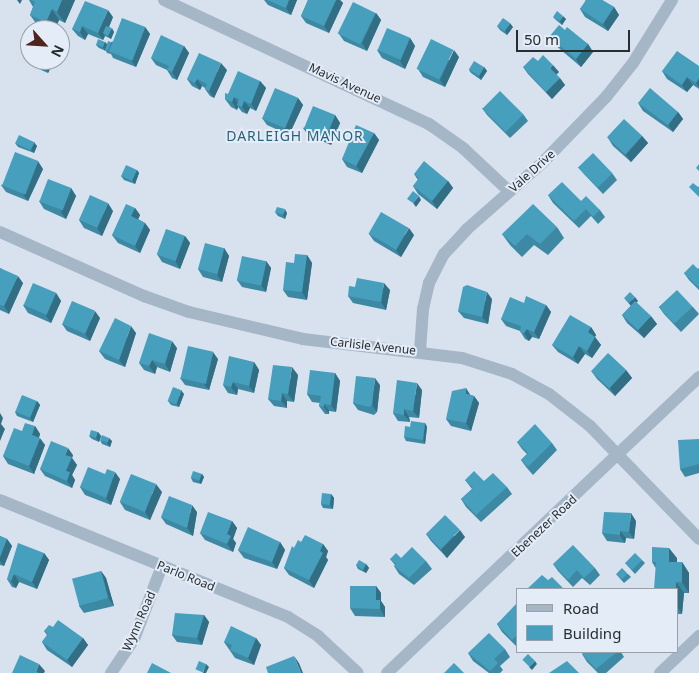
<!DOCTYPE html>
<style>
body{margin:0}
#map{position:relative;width:699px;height:673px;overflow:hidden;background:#d8e2ef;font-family:"Noto Sans",sans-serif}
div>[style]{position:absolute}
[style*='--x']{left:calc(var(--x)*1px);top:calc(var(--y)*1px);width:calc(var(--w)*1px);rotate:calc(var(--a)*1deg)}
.minor>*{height:12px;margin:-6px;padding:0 6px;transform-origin:6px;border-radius:6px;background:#a5b6c6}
.wall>*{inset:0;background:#3d89a3}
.shaded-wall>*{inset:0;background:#326f85}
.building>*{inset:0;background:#479fbe;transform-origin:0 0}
span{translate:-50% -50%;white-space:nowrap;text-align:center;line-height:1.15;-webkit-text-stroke:4px #e4ecf7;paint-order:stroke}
.street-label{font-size:12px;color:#262e32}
.neighbourhood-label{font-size:14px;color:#24657b;letter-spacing:1px}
.legend{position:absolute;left:516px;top:588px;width:162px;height:65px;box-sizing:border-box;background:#e4ecf7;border:1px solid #98a0a8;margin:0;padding:6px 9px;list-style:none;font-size:15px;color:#262e32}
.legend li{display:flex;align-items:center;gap:10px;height:25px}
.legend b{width:25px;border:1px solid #98a0a8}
.north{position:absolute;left:20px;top:20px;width:50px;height:50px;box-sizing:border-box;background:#e4ecf7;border:1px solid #98a0a8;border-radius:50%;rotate:116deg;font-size:14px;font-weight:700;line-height:20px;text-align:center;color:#262e32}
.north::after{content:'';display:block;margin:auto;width:18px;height:22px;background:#50231e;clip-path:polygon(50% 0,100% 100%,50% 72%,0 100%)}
.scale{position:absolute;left:516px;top:30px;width:114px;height:22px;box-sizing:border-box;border:2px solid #262e32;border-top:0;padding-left:6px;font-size:15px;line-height:18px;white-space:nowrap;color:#262e32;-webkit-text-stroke:4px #e4ecf7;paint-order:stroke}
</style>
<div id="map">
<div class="minor">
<div style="--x:164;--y:0;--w:293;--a:25.1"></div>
<div style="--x:429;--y:124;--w:42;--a:35.2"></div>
<div style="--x:463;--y:148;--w:63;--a:43.1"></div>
<div style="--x:0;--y:232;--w:158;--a:24"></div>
<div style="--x:144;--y:296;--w:48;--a:19.6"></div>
<div style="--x:189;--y:312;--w:117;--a:13.3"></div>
<div style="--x:303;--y:339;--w:160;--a:6.8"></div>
<div style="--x:462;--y:358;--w:52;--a:17.7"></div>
<div style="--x:512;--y:374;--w:42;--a:28.4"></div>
<div style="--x:549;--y:394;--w:52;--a:38"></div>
<div style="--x:590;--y:426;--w:157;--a:46"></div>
<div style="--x:420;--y:351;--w:42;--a:-85.9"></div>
<div style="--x:423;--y:309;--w:27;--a:-77"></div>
<div style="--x:429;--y:283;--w:33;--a:-63"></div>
<div style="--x:444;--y:254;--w:33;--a:-47"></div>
<div style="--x:466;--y:230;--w:103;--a:-41.4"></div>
<div style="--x:543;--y:162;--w:91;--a:-45.9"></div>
<div style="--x:606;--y:97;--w:43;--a:-51.5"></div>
<div style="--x:633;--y:63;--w:74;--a:-58.2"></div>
<div style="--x:0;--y:500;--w:311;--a:22.1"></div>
<div style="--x:288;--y:617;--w:36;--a:32"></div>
<div style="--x:318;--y:636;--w:54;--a:42.8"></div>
<div style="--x:111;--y:673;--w:41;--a:-55.9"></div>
<div style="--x:134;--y:639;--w:78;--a:-69"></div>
<div style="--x:387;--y:673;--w:430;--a:-43.5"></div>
<div style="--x:660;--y:673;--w:54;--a:-43.5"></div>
</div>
<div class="wall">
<div style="clip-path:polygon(29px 0,75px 0,65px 23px,59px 20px,55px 30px,48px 30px,38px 26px,30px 15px,33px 7px)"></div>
<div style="clip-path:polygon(264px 0,297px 0,291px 15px,268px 5px)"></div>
<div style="clip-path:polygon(308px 0,340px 0,343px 3px,329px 33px,306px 23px,301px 16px)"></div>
<div style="clip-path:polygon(585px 0,602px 0,614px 7px,619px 15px,608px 31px,585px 17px,580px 9px,586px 1px)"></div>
<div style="clip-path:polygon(376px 13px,381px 20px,367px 51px,344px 41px,339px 34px)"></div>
<div style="clip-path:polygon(113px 17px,109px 27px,114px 32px,111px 39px,105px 36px,103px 40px,88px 34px,85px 40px,78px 36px,72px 29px)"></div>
<div style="clip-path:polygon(553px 17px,566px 19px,562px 25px,556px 20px)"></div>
<div style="clip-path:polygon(497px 26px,513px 27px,507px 35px,500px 30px)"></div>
<div style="clip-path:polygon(145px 27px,150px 34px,136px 67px,113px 58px,111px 54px,107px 53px,106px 51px,99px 48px,96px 45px,105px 42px,107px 44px)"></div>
<div style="clip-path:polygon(565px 30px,588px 44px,593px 52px,581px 67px,554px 44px,549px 37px)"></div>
<div style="clip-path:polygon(410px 38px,415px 46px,405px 69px,382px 58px,377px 50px)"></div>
<div style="clip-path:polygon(184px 46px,189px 53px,177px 80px,172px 78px,167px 70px,156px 65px,151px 58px)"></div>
<div style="clip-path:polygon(459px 57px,445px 87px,423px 77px,418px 69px)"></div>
<div style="clip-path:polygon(52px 65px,48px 73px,41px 70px,38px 66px)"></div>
<div style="clip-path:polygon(699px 66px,699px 89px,693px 85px,687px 92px,667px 79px,662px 71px)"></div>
<div style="clip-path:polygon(484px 67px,487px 71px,481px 80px,471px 73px,469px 70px)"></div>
<div style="clip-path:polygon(523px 67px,559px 72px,556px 74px,565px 85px,552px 99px,528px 74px)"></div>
<div style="clip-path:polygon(227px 70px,214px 98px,210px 96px,205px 89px,205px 88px,202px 86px,200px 90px,192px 86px,187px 79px)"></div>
<div style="clip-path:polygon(260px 81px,266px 88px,256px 111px,250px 108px,247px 114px,242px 112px,238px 107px,237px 110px,231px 107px,225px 99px,228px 94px)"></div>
<div style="clip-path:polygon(298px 98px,303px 105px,289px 135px,267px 125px,262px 118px)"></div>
<div style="clip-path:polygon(638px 103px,678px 112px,683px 119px,673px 132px,643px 111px)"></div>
<div style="clip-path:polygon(482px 108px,523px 114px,528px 121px,510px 138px,487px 115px)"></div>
<div style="clip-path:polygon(335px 115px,340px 123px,331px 145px,308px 135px,303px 128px)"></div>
<div style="clip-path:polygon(374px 133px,379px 140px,362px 173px,347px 167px,342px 159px)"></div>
<div style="clip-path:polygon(642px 136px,648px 143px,631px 162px,613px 146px,608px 138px)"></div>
<div style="clip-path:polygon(15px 143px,37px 146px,34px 153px,18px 147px)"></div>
<div style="clip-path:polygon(578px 167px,612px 173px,617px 180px,603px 194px,584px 174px)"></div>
<div style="clip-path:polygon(43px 169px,28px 201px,6px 192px,1px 185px)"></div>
<div style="clip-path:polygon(137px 170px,139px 173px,135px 184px,124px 180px,121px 176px)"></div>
<div style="clip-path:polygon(414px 174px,448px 181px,453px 188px,437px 209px,418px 194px,413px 186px,418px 180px)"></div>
<div style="clip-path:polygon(71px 188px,76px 196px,66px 219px,44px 209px,39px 201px)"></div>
<div style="clip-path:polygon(548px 195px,581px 201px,600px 210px,605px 217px,598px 224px,591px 216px,579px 228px,553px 203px)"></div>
<div style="clip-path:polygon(135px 208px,140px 215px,138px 219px,145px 223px,150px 230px,140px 253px,118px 243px,112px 235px)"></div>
<div style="clip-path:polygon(113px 211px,102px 236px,84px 228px,79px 220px)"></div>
<div style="clip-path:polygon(275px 212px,287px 213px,285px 219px,278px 216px)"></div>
<div style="clip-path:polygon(557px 227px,564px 238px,548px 255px,534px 245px,522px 257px,510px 245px,502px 234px)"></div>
<div style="clip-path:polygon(369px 234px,414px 235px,401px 257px,374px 241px)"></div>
<div style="clip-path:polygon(185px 236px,190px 243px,180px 269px,162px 262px,157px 254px)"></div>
<div style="clip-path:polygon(224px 248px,229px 256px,222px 282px,203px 277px,198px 269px)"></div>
<div style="clip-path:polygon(307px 255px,312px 263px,307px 300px,288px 297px,283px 290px,294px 263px)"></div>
<div style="clip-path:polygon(266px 261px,271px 268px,266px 292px,242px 287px,237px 280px)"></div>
<div style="clip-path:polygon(0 268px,23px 283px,9px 314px,0 310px)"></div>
<div style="clip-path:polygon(699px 268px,699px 290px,689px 280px,684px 273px,698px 269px)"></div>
<div style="clip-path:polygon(355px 287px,390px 290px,386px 310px,353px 303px,348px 296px)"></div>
<div style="clip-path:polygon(56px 293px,61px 301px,51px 323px,28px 313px,23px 305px)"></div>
<div style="clip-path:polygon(624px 298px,638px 301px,636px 302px,657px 324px,644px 338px,627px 323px,622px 315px,631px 306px)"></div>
<div style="clip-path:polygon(492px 299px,488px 324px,464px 318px,458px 311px)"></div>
<div style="clip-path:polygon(524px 303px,546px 305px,551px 312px,539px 339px,532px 337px,529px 341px,525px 339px,520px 331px,506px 326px,501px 319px)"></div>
<div style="clip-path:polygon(659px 307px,693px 307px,699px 314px,681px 332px,664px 314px)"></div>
<div style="clip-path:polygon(100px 318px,90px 341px,67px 331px,62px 324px)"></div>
<div style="clip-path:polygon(591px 327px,596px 335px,595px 337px,601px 345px,592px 358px,585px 354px,578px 364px,558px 352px,552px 345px)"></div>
<div style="clip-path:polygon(136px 333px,125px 367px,105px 359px,99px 351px)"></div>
<div style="clip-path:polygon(177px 348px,170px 372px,157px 367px,155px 374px,144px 370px,139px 363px)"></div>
<div style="clip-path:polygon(218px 359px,209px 390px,185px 385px,180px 378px)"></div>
<div style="clip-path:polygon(254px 362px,259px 370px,254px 393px,238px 389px,237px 395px,228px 393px,223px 385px)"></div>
<div style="clip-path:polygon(626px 370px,632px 378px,615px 396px,597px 379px,592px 372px)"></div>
<div style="clip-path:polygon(335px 373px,340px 381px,336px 412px,329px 411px,329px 414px,325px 414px,319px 406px,320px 403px,312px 402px,307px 394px)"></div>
<div style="clip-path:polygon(298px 375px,294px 402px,287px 401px,287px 408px,274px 406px,268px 399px)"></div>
<div style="clip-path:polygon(380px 385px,377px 412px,374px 415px,358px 410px,353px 403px)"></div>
<div style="clip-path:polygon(422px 390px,419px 418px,409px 417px,410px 422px,398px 421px,393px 413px)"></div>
<div style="clip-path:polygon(184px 394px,179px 407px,171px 405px,168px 401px)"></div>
<div style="clip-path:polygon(471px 395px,474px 396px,479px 403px,471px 431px,451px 426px,446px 419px)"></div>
<div style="clip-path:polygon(37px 401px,40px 405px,33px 422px,17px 416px,15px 412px)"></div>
<div style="clip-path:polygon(425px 423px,427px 427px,425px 444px,406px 441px,404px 437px,410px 427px)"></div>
<div style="clip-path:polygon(35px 426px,40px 434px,39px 438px,45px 445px,34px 474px,8px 464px,3px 456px,22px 431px)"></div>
<div style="clip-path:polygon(98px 432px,101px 436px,99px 442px,92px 439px,89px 436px)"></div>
<div style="clip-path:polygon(699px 439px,699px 473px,685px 477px,680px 469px)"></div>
<div style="clip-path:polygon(100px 440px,112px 441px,110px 447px,102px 444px)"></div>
<div style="clip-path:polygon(517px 442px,552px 443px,557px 450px,533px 475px,526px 467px,521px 460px,527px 454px,522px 449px)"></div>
<div style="clip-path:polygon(73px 455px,72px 458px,77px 465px,72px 475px,75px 480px,72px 488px,45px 476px,40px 469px)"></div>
<div style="clip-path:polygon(105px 474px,120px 479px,111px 505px,85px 495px,80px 487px)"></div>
<div style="clip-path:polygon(202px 474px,204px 477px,201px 484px,193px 482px,191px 478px)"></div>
<div style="clip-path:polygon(465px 480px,484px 481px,507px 487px,512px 494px,481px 522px,466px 507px,461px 499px,472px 489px)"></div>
<div style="clip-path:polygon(162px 492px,150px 520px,125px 510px,120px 502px)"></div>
<div style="clip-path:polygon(331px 494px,334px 498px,333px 509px,323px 508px,321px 504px)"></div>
<div style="clip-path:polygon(197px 512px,193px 536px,166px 524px,161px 517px)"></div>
<div style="clip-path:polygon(232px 521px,237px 528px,233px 539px,236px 543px,233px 552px,205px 540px,200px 533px)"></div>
<div style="clip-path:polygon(636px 521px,634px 539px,626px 538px,625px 543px,607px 541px,602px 533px)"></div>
<div style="clip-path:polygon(426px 534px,465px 537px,447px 558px,431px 541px)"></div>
<div style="clip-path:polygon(0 536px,7px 539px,12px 546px,4px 566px,0 565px)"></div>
<div style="clip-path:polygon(280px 542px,285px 550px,277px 569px,244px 558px,238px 550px)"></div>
<div style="clip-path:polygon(301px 542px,323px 544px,328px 551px,326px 557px,328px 560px,314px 588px,289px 575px,284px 568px,294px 548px)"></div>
<div style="clip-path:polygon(44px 553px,49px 560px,37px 589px,19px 582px,16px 588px,12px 587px,7px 579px)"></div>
<div style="clip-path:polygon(401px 558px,426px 561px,432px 569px,414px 585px,399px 574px,394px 566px,395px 565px,390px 559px)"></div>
<div style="clip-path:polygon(677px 558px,677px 562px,682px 562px,689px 573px,689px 593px,684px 593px,682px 614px,678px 614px,678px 589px,655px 567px,652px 562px)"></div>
<div style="clip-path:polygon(642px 560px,645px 563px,635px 574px,625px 563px)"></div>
<div style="clip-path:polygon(366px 564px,369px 568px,366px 573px,358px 569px,356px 565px)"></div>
<div style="clip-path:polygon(553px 564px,595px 568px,600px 575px,590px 585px,582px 578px,573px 587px,558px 571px)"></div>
<div style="clip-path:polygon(101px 571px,106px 578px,114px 606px,84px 613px,79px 606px)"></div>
<div style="clip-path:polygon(616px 574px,628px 574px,631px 577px,624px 583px)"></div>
<div style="clip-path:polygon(376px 586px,381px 593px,381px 601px,385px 607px,385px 617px,355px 616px,350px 608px)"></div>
<div style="clip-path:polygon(518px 607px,518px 646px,517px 647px,502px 632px,497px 624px)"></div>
<div style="clip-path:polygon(204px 615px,209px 622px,202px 645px,177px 642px,172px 635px)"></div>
<div style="clip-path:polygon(53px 627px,83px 638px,88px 645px,72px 667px,47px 650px,42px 642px,47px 635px,44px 631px)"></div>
<div style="clip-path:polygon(256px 638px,261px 645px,254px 665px,235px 658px,224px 642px)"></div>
<div style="clip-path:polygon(505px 649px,510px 657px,500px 666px,503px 670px,500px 673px,489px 673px,473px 661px,468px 653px)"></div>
<div style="clip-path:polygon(584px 652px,621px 652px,624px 657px,606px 673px,598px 673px,587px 662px,582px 654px)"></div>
</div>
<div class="shaded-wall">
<div style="clip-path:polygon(17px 0,22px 0,20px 4px)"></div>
<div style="clip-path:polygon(62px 0,75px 0,65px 23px,57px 12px)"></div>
<div style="clip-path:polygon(289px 0,297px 0,291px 15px,286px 8px)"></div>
<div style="clip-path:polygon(336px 0,340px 0,343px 3px,329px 33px,324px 26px)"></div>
<div style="clip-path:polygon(614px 7px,619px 15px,608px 31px,603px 24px)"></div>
<div style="clip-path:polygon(52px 9px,59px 20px,55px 30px,52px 30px,46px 22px)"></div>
<div style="clip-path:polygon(108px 10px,113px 17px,106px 34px,103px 33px,105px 36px,103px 40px,98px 33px)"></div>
<div style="clip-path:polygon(376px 13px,381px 20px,367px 51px,362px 43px)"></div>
<div style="clip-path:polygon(563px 16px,566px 19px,562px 25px,560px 21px)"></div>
<div style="clip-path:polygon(510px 23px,513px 27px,507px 35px,505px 31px)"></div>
<div style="clip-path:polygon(82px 26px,88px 34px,85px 40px,80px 32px)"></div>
<div style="clip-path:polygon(145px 27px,150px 34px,136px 67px,131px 60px)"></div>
<div style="clip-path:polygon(112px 28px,114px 32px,111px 39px,108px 36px)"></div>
<div style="clip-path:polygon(410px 38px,415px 46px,405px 69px,400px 61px)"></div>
<div style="clip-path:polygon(105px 42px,108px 46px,105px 49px,105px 51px,103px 47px)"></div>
<div style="clip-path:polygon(588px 44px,593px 52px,581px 67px,576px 59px)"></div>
<div style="clip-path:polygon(184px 46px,189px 53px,177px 80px,172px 72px)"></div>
<div style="clip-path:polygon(454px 50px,459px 57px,445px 87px,440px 80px)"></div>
<div style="clip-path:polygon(50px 61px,52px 65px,48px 73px,46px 69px)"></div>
<div style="clip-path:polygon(221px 63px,227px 70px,214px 98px,209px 91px)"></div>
<div style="clip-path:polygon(553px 65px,559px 72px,555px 76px,550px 68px)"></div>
<div style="clip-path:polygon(484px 67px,487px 71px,481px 80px,479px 76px)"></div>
<div style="clip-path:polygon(687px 77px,693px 85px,687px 92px,682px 85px)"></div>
<div style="clip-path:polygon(560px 78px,565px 85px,552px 99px,546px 92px)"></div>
<div style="clip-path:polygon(699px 78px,699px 87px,696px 83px)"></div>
<div style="clip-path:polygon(197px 79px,202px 86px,200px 90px,195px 83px)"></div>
<div style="clip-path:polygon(260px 81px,266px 88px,256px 111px,251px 104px)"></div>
<div style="clip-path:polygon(234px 97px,239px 104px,237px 105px,238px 107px,237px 110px,232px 102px)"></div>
<div style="clip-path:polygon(298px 98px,303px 105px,289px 135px,284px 128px)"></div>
<div style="clip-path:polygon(244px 101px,250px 108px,247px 114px,242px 107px)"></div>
<div style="clip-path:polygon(678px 112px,683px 119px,673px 132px,668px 125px)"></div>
<div style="clip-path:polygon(335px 115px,340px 123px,331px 145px,325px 138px)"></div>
<div style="clip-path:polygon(374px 133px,379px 140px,362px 173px,356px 166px)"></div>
<div style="clip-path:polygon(642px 136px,648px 143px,631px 162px,626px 155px)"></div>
<div style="clip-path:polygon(34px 142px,37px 146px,34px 153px,31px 150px)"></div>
<div style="clip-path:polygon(38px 161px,43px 169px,28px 201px,23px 194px)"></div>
<div style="clip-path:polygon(137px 170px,139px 173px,135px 184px,132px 180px)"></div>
<div style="clip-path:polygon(448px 181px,453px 188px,437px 209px,432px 201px)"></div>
<div style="clip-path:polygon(71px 188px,76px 196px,66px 219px,61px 212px)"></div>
<div style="clip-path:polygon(419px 196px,421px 200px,416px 207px,413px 203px)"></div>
<div style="clip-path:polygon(108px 203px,113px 211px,102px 236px,97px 228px)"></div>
<div style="clip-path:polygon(135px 208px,140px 215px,136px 224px,131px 216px)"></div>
<div style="clip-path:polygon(285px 209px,287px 213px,285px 219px,283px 215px)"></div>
<div style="clip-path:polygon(145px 223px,150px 230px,140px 253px,135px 246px)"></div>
<div style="clip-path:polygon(409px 228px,414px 235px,401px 257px,396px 250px)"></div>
<div style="clip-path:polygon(185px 236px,190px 243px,180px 269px,175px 261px)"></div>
<div style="clip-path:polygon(224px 248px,229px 256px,222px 282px,217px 275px)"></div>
<div style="clip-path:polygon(307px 255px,312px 263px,307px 300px,302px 292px)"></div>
<div style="clip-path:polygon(266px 261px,271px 268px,266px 292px,261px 285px)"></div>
<div style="clip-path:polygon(18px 276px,23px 283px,9px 314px,4px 306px)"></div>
<div style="clip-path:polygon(384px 283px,390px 290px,386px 310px,381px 302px)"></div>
<div style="clip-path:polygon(487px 292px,492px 299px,488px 324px,482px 317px)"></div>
<div style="clip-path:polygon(56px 293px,61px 301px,51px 323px,46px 316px)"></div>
<div style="clip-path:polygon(635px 297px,638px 301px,632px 307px,629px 303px)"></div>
<div style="clip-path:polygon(546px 305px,551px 312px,539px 339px,534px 332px)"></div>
<div style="clip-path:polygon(95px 311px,100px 318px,90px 341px,85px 334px)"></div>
<div style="clip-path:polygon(651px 316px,657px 324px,644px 338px,638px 330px)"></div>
<div style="clip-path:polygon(131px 326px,136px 333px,125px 367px,119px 360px)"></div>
<div style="clip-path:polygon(591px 327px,596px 335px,593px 340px,588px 332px)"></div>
<div style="clip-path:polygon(527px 329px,532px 337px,529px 341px,524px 333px)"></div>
<div style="clip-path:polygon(595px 337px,601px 345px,592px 358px,587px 351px)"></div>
<div style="clip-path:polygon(172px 341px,177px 348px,170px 372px,165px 364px)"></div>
<div style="clip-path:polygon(579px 346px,585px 354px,578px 364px,573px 357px)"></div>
<div style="clip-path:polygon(213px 352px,218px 359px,209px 390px,203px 383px)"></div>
<div style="clip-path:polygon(152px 360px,157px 367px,155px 374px,149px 366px)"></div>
<div style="clip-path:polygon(254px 362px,259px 370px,254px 393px,249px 386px)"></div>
<div style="clip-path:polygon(292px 367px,298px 375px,294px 402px,288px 394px)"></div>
<div style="clip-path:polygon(626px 370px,632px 378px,615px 396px,610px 388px)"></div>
<div style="clip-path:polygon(335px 373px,340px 381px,336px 412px,331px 405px)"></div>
<div style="clip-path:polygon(375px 378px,380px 385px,377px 412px,372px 405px)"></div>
<div style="clip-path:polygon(233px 382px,238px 389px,237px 395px,231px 387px)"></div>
<div style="clip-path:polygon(417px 383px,422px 390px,419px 418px,413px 411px)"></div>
<div style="clip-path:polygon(466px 388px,471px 396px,466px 394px)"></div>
<div style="clip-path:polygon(181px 390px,184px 394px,179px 407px,177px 404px)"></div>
<div style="clip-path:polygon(282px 393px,287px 401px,287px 408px,281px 401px)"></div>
<div style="clip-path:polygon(474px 396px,479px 403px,471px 431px,466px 423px)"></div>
<div style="clip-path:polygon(37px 401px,40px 405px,33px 422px,30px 418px)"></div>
<div style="clip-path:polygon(324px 404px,329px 411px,329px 414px,324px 407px)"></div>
<div style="clip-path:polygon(404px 409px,409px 417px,410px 422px,404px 415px)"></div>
<div style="clip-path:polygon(0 413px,3px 418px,1px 424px,5px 429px,0 441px)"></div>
<div style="clip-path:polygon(425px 423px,427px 427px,425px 444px,423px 440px)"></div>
<div style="clip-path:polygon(35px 426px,40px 434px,37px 442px,32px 435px)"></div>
<div style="clip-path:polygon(98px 432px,101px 436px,99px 442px,96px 438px)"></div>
<div style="clip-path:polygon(40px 438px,45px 445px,34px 474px,29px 466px)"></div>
<div style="clip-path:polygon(109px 438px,112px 441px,110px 447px,107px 443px)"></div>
<div style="clip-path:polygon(68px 448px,73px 455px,72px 458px,77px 465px,72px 475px,75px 480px,72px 488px,67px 481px,65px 455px)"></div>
<div style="clip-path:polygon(115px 472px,120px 479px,111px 505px,106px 498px)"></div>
<div style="clip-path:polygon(202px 474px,204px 477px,201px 484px,199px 481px)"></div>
<div style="clip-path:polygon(156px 484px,162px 492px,150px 520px,145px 512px)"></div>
<div style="clip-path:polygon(331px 494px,334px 498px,333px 509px,330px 505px)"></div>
<div style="clip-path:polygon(192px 505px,197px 512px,193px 536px,187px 528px)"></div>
<div style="clip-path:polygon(631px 513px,636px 521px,634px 539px,629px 532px)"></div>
<div style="clip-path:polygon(232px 521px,237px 528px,233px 539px,236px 543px,233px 552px,227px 544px,227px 534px)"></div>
<div style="clip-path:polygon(460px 530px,465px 537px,447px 558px,441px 550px)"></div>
<div style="clip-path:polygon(620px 531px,626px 538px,625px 543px,620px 535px)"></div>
<div style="clip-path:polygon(7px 539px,12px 546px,4px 566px,0 561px,0 557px)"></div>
<div style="clip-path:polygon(280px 542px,285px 550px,277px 569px,272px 562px)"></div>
<div style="clip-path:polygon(323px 544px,328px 551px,326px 557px,328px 560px,314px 588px,309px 580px,320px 551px)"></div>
<div style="clip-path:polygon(669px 548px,677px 558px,677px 573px,669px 562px)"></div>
<div style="clip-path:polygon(44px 553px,49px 560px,37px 589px,32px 582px)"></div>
<div style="clip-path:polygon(682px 562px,689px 573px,689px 593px,682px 582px)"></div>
<div style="clip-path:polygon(366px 564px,369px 568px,366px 573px,363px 570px)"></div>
<div style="clip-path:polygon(101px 571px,106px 578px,114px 606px,108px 598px)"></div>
<div style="clip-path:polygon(14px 574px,19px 582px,16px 588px,11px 581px)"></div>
<div style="clip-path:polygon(676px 582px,684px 593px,682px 614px,678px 608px,678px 589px,676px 589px)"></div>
<div style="clip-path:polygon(376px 586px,381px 593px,381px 601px,385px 607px,385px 617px,380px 609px,376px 600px)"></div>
<div style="clip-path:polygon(204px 615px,209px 622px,202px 645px,197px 638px)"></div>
<div style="clip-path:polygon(83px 638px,88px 645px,72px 667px,67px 660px)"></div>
<div style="clip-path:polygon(256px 638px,261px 645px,254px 665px,248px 658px)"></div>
<div style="clip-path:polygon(294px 656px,299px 663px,303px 673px,301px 673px)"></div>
<div style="clip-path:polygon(535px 661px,537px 664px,532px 670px,529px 667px)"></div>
<div style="clip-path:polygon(39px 664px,45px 671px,44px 673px,37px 673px,36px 672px)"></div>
<div style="clip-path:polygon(206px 664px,209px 667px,206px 673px,203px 673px)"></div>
</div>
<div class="building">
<div style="clip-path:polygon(31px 0,62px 0,57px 12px,52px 9px,46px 22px,30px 15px,35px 2px)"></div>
<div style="clip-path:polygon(267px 0,289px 0,286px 8px)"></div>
<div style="clip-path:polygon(308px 0,336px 0,324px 26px,301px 16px)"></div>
<div style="clip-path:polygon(586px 0,602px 0,614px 7px,603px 24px,580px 9px)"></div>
<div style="clip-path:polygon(85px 1px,108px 10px,98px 33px,82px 26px,80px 32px,72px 29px)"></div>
<div style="left:353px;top:2px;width:25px;height:35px;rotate:26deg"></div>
<div style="clip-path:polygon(557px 11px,563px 16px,560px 21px,553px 17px)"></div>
<div style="left:122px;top:18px;width:25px;height:36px;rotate:21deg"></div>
<div style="left:503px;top:18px;width:9px;height:10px;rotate:36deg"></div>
<div style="clip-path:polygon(559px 25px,565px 30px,567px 27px,588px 44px,576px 59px,549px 37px)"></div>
<div style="clip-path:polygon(106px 26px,112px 28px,108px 36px,103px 33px)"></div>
<div style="left:387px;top:28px;width:25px;height:24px;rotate:23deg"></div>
<div style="clip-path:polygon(161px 35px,184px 46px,172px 72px,167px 70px,169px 66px,151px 58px)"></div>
<div style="clip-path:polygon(98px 39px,105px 42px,103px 47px,96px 45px)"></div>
<div style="left:431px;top:39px;width:25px;height:33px;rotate:26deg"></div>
<div style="left:108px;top:41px;width:3px;height:9px;rotate:18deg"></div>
<div style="clip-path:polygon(677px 51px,699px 66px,699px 78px,696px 83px,687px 77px,682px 85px,662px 71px)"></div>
<div style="clip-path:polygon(199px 53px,221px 63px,209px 91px,205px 89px,207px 84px,197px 79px,195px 83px,187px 79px)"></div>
<div style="clip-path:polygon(543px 55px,553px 65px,550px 68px,560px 78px,546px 92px,523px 67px,533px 57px,538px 61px)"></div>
<div style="clip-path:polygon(41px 60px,48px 60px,50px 61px,46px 69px,38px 66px)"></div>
<div style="left:474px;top:61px;width:12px;height:10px;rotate:31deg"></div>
<div style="clip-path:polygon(238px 71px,260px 81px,251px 104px,244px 101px,242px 107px,237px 105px,239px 99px,234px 97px,232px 102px,225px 99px,225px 93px,228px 94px)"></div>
<div style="left:275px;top:88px;width:25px;height:33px;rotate:23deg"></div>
<div style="clip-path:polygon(650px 88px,678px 112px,668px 125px,638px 103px)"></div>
<div style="left:500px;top:91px;width:33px;height:25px;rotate:45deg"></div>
<div style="left:313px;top:106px;width:24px;height:24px;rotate:22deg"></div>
<div style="left:624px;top:119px;width:25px;height:25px;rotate:43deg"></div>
<div style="clip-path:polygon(356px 125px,374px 133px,356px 166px,342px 159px)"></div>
<div style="left:19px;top:135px;width:17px;height:9px;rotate:25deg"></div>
<div style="left:15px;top:152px;width:25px;height:36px;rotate:21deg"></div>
<div style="left:593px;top:153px;width:28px;height:21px;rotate:46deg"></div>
<div style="clip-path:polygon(424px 161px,448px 181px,432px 201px,413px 186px,419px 178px,414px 174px)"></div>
<div style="clip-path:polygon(699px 164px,699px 171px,696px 168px)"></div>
<div style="left:126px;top:165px;width:12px;height:12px;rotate:24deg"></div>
<div style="left:48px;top:179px;width:25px;height:24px;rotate:21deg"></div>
<div style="clip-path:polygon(562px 182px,581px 201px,586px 196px,600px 210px,593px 217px,586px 209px,574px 221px,548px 195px)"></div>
<div style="clip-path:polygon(693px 183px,698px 187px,699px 186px,699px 197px,689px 187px)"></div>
<div style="clip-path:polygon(413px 191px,419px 196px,413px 203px,407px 199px)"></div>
<div style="left:90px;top:195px;width:20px;height:27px;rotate:24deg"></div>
<div style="clip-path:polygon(126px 204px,135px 208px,131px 216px,145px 223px,135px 246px,112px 235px)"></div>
<div style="clip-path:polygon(533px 204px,557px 227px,540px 244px,527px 234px,515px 246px,502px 234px)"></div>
<div style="clip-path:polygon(277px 207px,285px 209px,283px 215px,275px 212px)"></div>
<div style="left:381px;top:212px;width:32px;height:25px;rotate:30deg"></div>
<div style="left:166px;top:229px;width:20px;height:27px;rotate:20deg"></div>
<div style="left:205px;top:243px;width:20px;height:27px;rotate:15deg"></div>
<div style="clip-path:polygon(295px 254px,307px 255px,302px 292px,283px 290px,286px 262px,294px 263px)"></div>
<div style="left:242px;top:256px;width:25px;height:25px;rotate:12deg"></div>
<div style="clip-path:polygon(693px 264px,698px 269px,699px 268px,699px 288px,684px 273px)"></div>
<div style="clip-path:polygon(0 268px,18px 276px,4px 306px,0 305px)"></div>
<div style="clip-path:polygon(357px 278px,384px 283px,381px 302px,348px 296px,349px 286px,355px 287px)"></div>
<div style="left:33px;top:283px;width:25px;height:24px;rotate:23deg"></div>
<div style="clip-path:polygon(467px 285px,487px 292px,482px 317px,458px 311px,463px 287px)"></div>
<div style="left:677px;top:290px;width:23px;height:25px;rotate:47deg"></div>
<div style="left:630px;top:292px;width:7px;height:8px;rotate:45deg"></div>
<div style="clip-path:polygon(526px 296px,546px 305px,534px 332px,527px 329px,524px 333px,520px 332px,521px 326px,501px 319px,510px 297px,524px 303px)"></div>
<div style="left:72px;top:301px;width:25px;height:25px;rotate:23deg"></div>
<div style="left:635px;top:301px;width:22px;height:19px;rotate:43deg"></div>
<div style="clip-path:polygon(570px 315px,591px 327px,588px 332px,595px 337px,587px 351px,579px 346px,573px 357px,552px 345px)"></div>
<div style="clip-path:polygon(115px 318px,131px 326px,119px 360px,99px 351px)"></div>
<div style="clip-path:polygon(149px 333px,172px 341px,165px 364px,152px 360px,149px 366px,139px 363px)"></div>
<div style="left:188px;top:346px;width:26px;height:33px;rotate:13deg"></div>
<div style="left:608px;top:353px;width:25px;height:25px;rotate:43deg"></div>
<div style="clip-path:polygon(229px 356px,254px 362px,249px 386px,233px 382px,231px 387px,223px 385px)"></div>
<div style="clip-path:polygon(273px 365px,292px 367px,288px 394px,282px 393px,281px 401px,268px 399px)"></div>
<div style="clip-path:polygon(310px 370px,335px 373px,331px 405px,324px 404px,324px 407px,319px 406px,321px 396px,307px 394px)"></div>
<div style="clip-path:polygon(356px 376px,375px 378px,372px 405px,369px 407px,353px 403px)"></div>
<div style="clip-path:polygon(397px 380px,417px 383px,413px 411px,404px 409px,404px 415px,393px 413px)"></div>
<div style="left:173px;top:387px;width:9px;height:15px;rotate:21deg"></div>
<div style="clip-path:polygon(466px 388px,466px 394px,474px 396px,466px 423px,446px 419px,452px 391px)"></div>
<div style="left:22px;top:395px;width:16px;height:18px;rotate:22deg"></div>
<div style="clip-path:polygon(411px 421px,425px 423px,423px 440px,404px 437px,405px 426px,410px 427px)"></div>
<div style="clip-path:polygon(25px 423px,35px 426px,32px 435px,40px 438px,29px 466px,3px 456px,14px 428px,22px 431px)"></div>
<div style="clip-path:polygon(535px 424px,552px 443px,528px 467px,521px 460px,528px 453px,517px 442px)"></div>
<div style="left:91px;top:430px;width:7px;height:6px;rotate:16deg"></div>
<div style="left:102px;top:435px;width:8px;height:5px;rotate:23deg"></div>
<div style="clip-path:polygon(699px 439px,699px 464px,680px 469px,678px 440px)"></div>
<div style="clip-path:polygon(51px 441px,68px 448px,65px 455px,72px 457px,66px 471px,70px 472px,67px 481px,40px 469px)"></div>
<div style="clip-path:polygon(88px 467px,105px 474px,107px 469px,115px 472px,106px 498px,80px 487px)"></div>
<div style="left:193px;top:471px;width:9px;height:7px;rotate:18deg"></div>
<div style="clip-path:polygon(474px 471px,484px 481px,493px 473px,507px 487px,476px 515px,461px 499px,473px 488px,465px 480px)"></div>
<div style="left:131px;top:474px;width:27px;height:30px;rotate:22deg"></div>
<div style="left:322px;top:493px;width:9px;height:11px;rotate:6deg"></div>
<div style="clip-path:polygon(169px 496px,192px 505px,187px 528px,161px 517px)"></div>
<div style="clip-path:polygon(208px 512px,232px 521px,227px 534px,231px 536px,227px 544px,200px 533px)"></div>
<div style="clip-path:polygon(604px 512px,631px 513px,629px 532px,620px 531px,620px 535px,602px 533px)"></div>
<div style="left:445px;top:515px;width:21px;height:27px;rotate:45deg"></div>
<div style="clip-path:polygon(248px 527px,280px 542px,272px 562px,238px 550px)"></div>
<div style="clip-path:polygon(305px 535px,323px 544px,320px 551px,323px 553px,309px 580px,284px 568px,292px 546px,294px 548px,298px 540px,301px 542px)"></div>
<div style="clip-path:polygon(0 536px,7px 539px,0 557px)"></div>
<div style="clip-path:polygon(18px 543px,44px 553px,32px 582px,14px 574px,11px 581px,7px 579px)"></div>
<div style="clip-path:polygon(573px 545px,595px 568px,584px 578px,577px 570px,568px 580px,553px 564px)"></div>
<div style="clip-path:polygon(412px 547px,426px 561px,409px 578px,394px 566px,396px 564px,390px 559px,396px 553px,401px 558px)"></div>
<div style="clip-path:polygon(652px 547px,669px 548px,669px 562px,682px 562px,682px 582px,676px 582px,676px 589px,654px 589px,656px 562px,652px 562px)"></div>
<div style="left:635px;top:553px;width:10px;height:14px;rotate:45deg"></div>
<div style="clip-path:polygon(359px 560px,366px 564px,363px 570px,356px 565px)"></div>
<div style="left:622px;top:568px;width:8px;height:8px;rotate:45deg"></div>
<div style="left:101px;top:571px;width:28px;height:30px;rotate:75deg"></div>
<div style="clip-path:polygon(542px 575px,548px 580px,552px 577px,564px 589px,527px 589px)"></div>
<div style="clip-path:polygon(350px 586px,376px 586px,376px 600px,380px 600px,380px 609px,350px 608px)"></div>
<div style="clip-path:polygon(516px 604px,518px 607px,518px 634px,512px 640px,497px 624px)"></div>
<div style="clip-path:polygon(175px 613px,204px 615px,197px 638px,172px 635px)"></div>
<div style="clip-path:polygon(58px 620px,83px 638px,67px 660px,42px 642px,48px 634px,44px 631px,49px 625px,53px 627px)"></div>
<div style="clip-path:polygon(231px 626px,256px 638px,248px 658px,230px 650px,232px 645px,224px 642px)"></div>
<div style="clip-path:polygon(489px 633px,505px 649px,494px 659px,498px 663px,490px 671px,468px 653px)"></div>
<div style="clip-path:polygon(584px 652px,617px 652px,596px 669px,582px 654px)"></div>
<div style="left:528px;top:654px;width:10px;height:8px;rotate:45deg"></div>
<div style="clip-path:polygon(20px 655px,39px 664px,36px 672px,39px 673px,12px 673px)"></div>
<div style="clip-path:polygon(294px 656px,301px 673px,268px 673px,266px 667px)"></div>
<div style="left:199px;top:661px;width:8px;height:9px;rotate:23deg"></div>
<div style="clip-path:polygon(567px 661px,579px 673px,549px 673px)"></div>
<div style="clip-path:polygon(152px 663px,171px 673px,147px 673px)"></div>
<div style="clip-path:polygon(454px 663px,464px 673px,444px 673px)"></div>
</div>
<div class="street-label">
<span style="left:345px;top:83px;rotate:25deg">Mavis Avenue</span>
<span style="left:532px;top:171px;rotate:-42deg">Vale Drive</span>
<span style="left:373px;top:346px;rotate:6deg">Carlisle Avenue</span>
<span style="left:544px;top:526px;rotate:-43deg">Ebenezer Road</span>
<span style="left:186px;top:576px;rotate:22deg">Parlo Road</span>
<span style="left:139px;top:621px;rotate:-66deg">Wynn Road</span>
</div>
<div class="neighbourhood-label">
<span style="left:295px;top:136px">DARLEIGH MANOR</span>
</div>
<ul class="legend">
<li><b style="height:6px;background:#a5b6c6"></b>Road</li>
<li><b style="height:14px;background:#479fbe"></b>Building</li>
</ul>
<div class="north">N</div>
<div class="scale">50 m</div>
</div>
